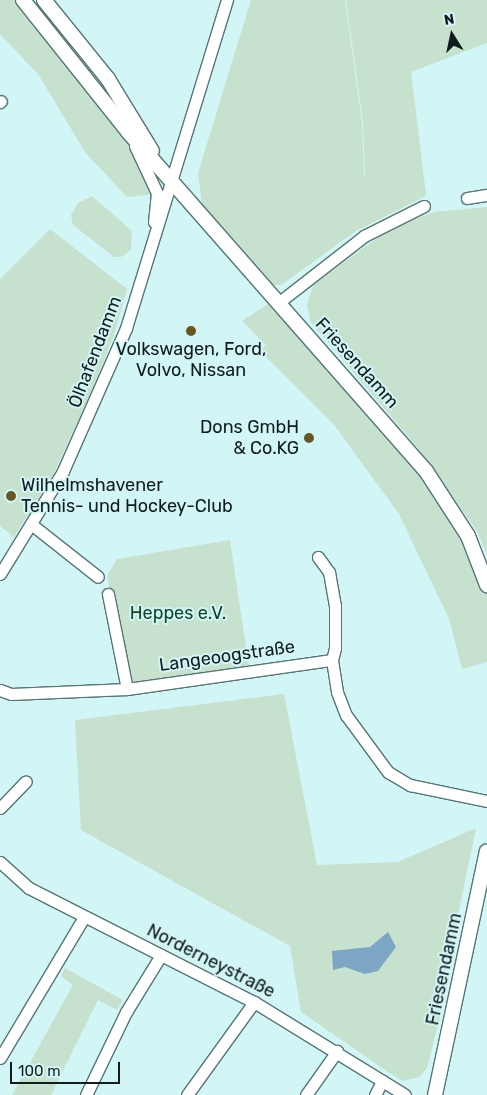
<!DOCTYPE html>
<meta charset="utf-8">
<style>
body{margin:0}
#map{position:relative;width:487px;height:1095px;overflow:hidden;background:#d2f5f5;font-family:Rubik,sans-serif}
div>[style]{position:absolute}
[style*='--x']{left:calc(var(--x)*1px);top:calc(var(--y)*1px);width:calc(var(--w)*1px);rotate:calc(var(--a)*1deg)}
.green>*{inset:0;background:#c6e1ce}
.water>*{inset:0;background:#7da6c5}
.roads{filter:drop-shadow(1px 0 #567576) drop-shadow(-1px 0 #567576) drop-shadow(0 1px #567576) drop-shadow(0 -1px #567576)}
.minor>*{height:11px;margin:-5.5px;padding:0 5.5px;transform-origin:5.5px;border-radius:5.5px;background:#fff}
.major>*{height:14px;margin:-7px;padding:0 7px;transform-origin:7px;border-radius:7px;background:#fff}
.dots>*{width:14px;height:14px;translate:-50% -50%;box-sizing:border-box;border:2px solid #d2f5f5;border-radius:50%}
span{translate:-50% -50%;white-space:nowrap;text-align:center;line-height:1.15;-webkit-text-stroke:4px #d2f5f5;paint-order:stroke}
.poi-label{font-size:18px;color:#101c1d}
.right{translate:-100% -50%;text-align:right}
.left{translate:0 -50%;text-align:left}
.street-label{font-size:18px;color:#101c1d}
.park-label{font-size:18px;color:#104428}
.north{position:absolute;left:427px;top:10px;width:50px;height:50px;-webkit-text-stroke:4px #d2f5f5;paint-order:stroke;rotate:350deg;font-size:14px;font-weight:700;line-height:20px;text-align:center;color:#101c1d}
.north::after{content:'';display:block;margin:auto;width:18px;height:22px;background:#101c1d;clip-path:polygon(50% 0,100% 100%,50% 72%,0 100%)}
.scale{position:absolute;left:10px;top:1062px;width:110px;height:22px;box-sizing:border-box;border:2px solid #101c1d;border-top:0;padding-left:6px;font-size:15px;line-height:18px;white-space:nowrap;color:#101c1d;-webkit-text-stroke:4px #d2f5f5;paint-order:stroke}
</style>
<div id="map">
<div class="green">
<div style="clip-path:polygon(0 0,31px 0,122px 114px,155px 194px,127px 197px,85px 152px,38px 74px,0 34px)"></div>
<div style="clip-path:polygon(251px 0,345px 0,362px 123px,364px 177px,404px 179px,365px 177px,363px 122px,346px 0,487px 0,487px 43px,411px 72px,426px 194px,421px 199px,413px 190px,420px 199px,356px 231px,281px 285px,270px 285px,202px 204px,198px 173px)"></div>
<div style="clip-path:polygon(92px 196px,132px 231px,131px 250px,121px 257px,114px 257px,73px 225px,71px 215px,78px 203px)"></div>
<div style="clip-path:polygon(487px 207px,487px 554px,477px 531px,417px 447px,310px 321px,307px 304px,314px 284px,391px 228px,434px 212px)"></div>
<div style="clip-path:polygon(50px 229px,127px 289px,114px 335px,90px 395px,54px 473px,14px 537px,0 526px,0 279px)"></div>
<div style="clip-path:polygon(272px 301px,424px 472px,465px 537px,487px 592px,487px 662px,462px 669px,449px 619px,399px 514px,335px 426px,260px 351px,266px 345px,242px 321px)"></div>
<div style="clip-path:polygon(230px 540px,249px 668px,130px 686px,107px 576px,117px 559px)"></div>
<div style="clip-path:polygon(284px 694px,317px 865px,398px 862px,476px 828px,440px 1002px,442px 1009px,427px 1068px,419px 1077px,403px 1081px,391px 1074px,301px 1012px,290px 946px,81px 830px,75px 720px)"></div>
<div style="clip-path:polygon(65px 968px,123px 1000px,117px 1010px,98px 1000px,51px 1095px,12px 1095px,73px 985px,61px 976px)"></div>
</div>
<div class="water">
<div style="clip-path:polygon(388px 932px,396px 947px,378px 971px,365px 974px,345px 967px,333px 970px,332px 951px,370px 947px)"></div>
</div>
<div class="roads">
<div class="minor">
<div style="--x:0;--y:102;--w:1;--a:-45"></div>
<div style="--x:135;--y:146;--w:52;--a:64.9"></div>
<div style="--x:157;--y:193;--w:29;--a:96"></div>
<div style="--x:467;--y:198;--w:20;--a:-9"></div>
<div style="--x:278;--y:303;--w:109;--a:-37.9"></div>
<div style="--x:364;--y:236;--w:67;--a:-26.6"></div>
<div style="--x:31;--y:524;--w:85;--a:38.3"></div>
<div style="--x:318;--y:557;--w:19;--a:54"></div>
<div style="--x:329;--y:572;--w:35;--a:80"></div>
<div style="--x:335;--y:606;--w:42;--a:90"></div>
<div style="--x:335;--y:648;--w:12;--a:104"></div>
<div style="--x:0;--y:574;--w:121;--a:-58.5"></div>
<div style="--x:63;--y:471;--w:156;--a:-66.2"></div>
<div style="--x:126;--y:328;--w:343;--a:-72.9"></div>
<div style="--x:108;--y:594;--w:97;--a:78.7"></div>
<div style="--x:0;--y:690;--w:12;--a:20"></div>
<div style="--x:11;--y:694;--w:116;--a:-2.5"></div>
<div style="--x:127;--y:689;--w:207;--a:-8.1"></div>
<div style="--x:332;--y:660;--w:32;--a:81"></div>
<div style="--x:337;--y:692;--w:25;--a:69"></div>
<div style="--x:346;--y:715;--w:71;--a:53.6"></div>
<div style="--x:388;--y:772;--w:26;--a:31"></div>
<div style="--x:410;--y:785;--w:79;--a:11.7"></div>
<div style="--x:0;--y:808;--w:37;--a:-46"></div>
<div style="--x:0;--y:862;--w:39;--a:42"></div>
<div style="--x:29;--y:888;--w:252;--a:26.9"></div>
<div style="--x:254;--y:1002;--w:177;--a:31.6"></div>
<div style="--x:0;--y:1058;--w:164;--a:-59.2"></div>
<div style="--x:86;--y:1095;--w:92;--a:-64.3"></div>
<div style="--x:126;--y:1012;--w:67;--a:-58.4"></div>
<div style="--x:187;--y:1095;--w:115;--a:-54.2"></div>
<div style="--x:306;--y:1095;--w:54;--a:-54.8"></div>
<div style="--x:375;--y:1095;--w:16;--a:-63"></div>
</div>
<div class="major">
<div style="--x:23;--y:0;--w:170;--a:51.4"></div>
<div style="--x:129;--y:133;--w:450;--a:48.7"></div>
<div style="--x:426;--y:471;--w:77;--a:57.1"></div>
<div style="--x:468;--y:536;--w:53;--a:68.8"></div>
<div style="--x:44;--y:0;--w:102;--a:51"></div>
<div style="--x:108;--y:79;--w:84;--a:58.6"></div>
<div style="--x:435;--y:1095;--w:249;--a:-78"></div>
</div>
</div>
<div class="dots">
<div style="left:191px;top:331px;background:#675624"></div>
<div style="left:309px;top:438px;background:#675624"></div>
<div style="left:11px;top:496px;background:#675624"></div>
</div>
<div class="poi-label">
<span style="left:191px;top:360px">Volkswagen, Ford,<br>Volvo, Nissan</span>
<span class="right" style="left:299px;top:438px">Dons GmbH<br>&amp; Co.KG</span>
<span class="left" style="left:21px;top:496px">Wilhelmshavener<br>Tennis- und Hockey-Club</span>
</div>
<div class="street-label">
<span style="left:95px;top:352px;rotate:-69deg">Ölhafendamm</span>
<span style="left:357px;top:363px;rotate:48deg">Friesendamm</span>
<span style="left:227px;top:656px;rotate:-8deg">Langeoogstraße</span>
<span style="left:211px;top:961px;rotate:27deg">Norderneystraße</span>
<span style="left:444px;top:969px;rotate:-78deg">Friesendamm</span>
</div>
<div class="park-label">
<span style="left:178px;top:613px">Heppes e.V.</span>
</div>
<div class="north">N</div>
<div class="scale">100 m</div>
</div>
